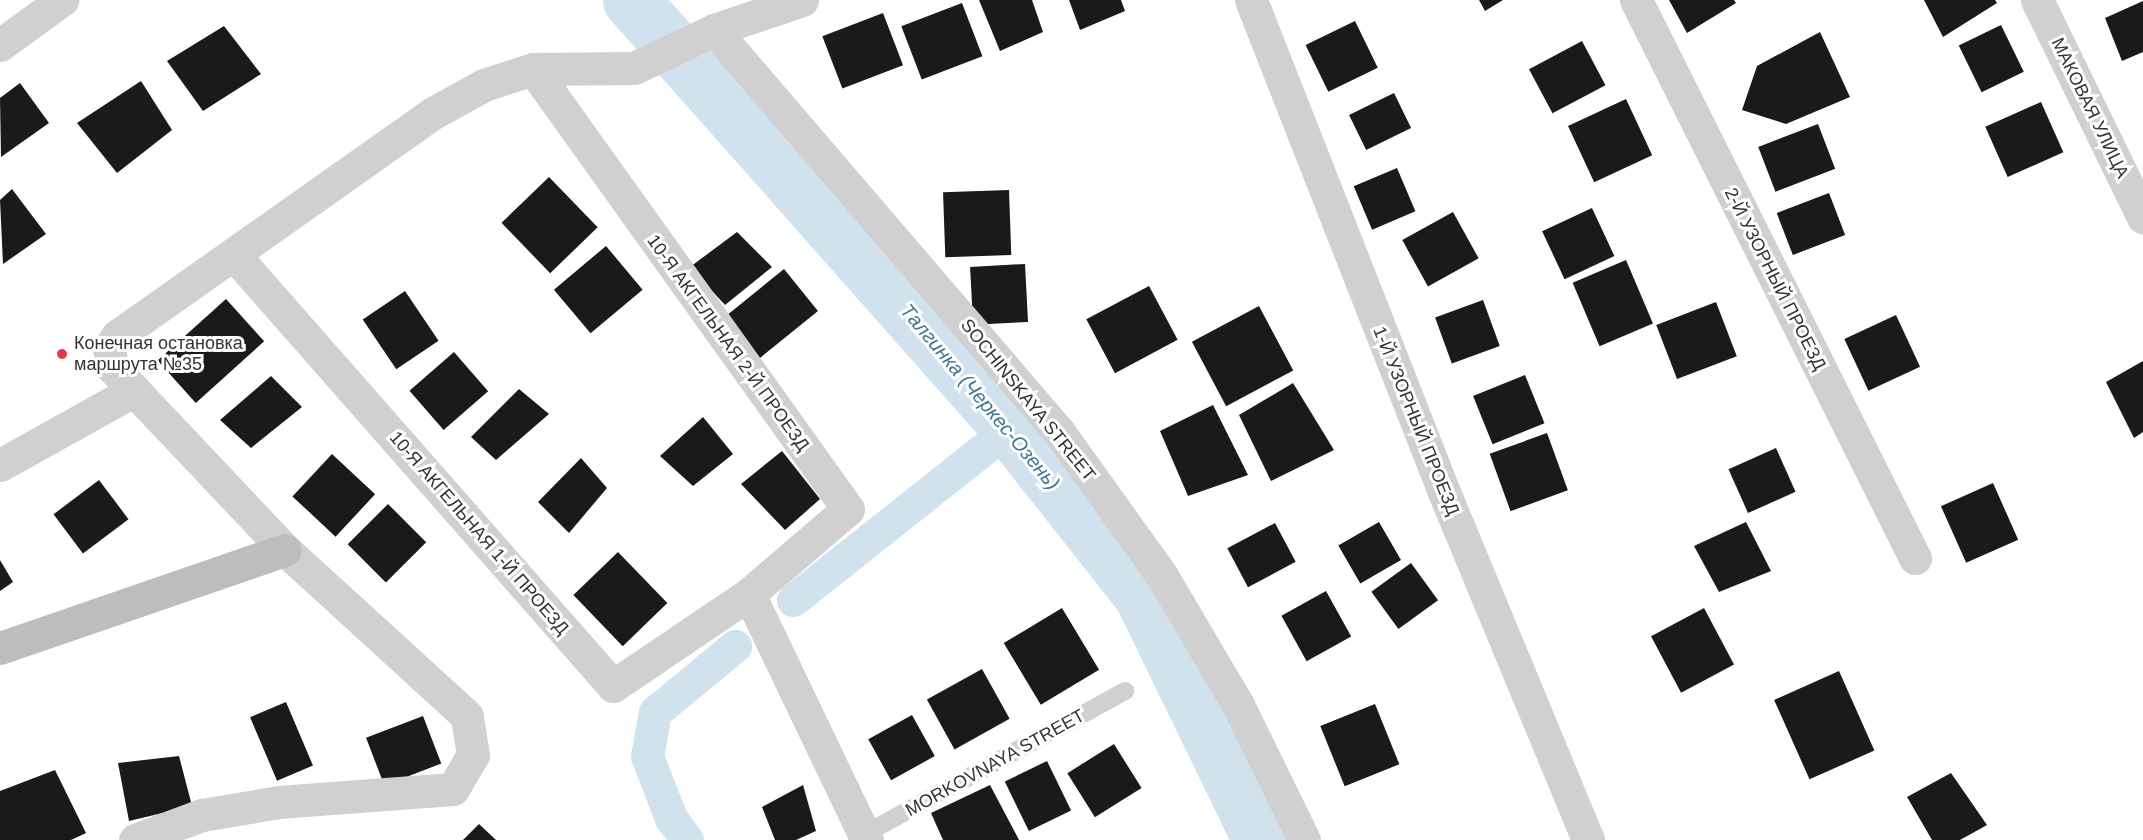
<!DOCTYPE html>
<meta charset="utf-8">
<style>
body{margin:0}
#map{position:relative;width:2143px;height:840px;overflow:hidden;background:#fff;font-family:Arial,sans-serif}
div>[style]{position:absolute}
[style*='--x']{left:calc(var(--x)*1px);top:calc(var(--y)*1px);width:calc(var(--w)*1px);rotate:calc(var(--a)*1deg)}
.canal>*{height:33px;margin:-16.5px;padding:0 16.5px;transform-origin:16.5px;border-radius:16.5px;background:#cfe2ee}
.river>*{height:57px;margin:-28.5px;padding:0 28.5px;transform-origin:28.5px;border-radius:28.5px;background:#cfe2ee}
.building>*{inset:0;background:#1a1a1a;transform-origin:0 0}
.lane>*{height:18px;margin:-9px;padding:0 9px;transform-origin:9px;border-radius:9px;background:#d0d0d0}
.street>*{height:33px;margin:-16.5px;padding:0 16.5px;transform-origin:16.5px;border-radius:16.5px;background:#d0d0d0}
.secondary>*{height:33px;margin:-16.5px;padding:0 16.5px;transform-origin:16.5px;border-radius:16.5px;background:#bdbdbd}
.dots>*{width:16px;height:16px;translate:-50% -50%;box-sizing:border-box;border:3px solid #fff;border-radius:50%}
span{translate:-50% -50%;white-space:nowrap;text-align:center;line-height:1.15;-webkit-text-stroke:6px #fff;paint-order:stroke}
.street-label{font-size:18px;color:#333}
.poi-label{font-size:18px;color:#333}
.left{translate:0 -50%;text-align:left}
.water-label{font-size:20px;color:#3f7597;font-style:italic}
</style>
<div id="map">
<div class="canal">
<div style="--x:793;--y:600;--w:277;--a:-38.4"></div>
<div style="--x:687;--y:840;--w:27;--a:-126"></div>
<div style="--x:671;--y:818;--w:66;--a:-111.2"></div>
<div style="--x:647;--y:756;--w:45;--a:-79.7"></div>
<div style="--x:655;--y:712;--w:104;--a:-39.5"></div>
</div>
<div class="river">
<div style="--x:631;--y:0;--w:572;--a:48.47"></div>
<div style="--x:1010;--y:428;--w:213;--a:51.7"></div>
<div style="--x:1142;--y:595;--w:272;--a:64.1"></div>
</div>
<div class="building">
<div style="clip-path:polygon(979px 0,1032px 0,1043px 32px,1000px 51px)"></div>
<div style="clip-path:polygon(1069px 0,1121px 0,1125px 11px,1080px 30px)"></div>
<div style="clip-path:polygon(1479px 0,1503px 0,1485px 11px)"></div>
<div style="clip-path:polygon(1669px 0,1734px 0,1736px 3px,1687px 33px)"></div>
<div style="clip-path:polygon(1924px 0,1995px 0,1997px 3px,1943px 37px)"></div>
<div style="clip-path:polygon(2143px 1px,2143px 52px,2122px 61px,2105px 18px)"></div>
<div style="left:962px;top:3px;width:57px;height:65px;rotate:69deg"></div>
<div style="left:883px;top:13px;width:56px;height:65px;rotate:69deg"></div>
<div style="left:1355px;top:21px;width:52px;height:55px;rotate:64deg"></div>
<div style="left:2001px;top:25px;width:52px;height:47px;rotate:64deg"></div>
<div style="clip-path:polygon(224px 26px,261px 74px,203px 111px,167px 61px)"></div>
<div style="clip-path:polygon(1820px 32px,1850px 97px,1786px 124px,1742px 110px,1757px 66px)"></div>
<div style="left:1582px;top:41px;width:50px;height:60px;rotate:62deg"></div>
<div style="clip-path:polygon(141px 81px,172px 130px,117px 173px,77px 123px)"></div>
<div style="clip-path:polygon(20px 83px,49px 123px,1px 157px,0 98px)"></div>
<div style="left:1394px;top:93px;width:39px;height:50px;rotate:64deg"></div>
<div style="left:1626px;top:99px;width:62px;height:64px;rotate:65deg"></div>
<div style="left:2041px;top:102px;width:55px;height:61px;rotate:66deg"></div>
<div style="left:1818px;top:124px;width:48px;height:64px;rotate:69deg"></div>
<div style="left:1397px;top:168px;width:47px;height:47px;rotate:67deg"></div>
<div style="left:549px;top:177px;width:70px;height:66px;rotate:46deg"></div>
<div style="clip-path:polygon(12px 189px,46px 234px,3px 264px,0 200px)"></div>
<div style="left:1009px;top:190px;width:65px;height:66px;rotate:88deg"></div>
<div style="left:1829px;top:193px;width:45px;height:56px;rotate:69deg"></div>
<div style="left:1592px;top:208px;width:53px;height:55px;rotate:65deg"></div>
<div style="left:1453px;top:212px;width:53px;height:58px;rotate:61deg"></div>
<div style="clip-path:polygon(737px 232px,772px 267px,725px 305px,690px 267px)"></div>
<div style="left:606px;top:246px;width:57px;height:68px;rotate:50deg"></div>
<div style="left:1626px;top:260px;width:69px;height:58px;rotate:67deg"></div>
<div style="left:1025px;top:264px;width:58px;height:55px;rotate:87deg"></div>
<div style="left:784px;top:269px;width:54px;height:75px;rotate:51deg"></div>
<div style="left:1149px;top:286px;width:61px;height:71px;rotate:62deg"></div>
<div style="left:405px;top:291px;width:60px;height:51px;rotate:56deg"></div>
<div style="left:226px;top:299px;width:57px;height:92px;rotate:48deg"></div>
<div style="left:1483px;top:300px;width:49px;height:51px;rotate:70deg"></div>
<div style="left:1716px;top:302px;width:58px;height:64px;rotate:69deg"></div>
<div style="left:1259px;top:306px;width:73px;height:76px;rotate:62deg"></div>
<div style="left:1896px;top:315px;width:57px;height:57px;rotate:65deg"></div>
<div style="left:454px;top:352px;width:52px;height:59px;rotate:49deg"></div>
<div style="clip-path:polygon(2143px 361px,2143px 432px,2134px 438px,2106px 382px)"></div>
<div style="left:1525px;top:375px;width:52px;height:56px;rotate:68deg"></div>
<div style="clip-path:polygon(271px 376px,302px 407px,251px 448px,220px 420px)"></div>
<div style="clip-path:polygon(1293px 383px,1334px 450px,1271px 481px,1239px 415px)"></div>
<div style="clip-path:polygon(519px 389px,549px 414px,496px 460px,471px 437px)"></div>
<div style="clip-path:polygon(1213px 405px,1248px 475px,1188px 496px,1160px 431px)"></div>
<div style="clip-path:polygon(703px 417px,733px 454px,693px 486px,660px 456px)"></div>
<div style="left:1547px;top:433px;width:61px;height:61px;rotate:70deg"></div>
<div style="left:1776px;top:448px;width:48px;height:52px;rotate:66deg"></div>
<div style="clip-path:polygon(782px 451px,820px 499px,785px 530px,741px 484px)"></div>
<div style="left:332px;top:454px;width:59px;height:58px;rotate:43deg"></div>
<div style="clip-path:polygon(581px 458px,607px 488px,569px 533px,538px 502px)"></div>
<div style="left:99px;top:480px;width:49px;height:57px;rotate:53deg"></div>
<div style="left:1993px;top:483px;width:62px;height:57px;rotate:66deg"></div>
<div style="left:388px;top:504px;width:54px;height:57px;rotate:45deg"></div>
<div style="left:1379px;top:522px;width:44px;height:47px;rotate:60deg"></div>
<div style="clip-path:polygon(1746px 522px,1771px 571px,1719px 592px,1694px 546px)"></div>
<div style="left:1275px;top:523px;width:44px;height:54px;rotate:62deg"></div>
<div style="left:618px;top:552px;width:71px;height:62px;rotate:46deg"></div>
<div style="clip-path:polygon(0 560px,13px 582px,0 591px)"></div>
<div style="left:1411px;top:563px;width:46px;height:49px;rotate:54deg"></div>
<div style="left:1326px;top:591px;width:52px;height:51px;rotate:61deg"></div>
<div style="left:1062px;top:608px;width:72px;height:68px;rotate:59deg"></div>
<div style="left:1704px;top:608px;width:64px;height:60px;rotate:62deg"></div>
<div style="left:982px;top:669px;width:57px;height:63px;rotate:61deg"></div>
<div style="left:1839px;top:671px;width:87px;height:71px;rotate:66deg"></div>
<div style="left:286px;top:702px;width:69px;height:39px;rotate:67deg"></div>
<div style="left:1375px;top:704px;width:65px;height:59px;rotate:68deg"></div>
<div style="left:912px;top:715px;width:47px;height:50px;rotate:61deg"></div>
<div style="left:423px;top:716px;width:51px;height:61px;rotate:69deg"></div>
<div style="left:1114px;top:744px;width:52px;height:55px;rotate:58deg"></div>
<div style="clip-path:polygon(179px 756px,192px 806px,129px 821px,118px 763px)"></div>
<div style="left:1047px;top:761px;width:55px;height:47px;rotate:64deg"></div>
<div style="clip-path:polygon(55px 770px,86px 833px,71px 840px,0 840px,0 791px)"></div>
<div style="clip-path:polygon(1951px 773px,1987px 825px,1960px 840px,1932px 840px,1907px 797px)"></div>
<div style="clip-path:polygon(803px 785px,816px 831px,796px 840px,775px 840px,762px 807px)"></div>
<div style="clip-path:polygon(990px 785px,1019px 840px,943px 840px,931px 813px)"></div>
<div style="clip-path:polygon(479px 824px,496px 840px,463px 840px)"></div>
</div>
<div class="lane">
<div style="--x:865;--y:834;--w:297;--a:-28.8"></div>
</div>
<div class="street">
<div style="--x:1251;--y:0;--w:529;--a:68.58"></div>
<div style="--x:1444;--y:492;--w:377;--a:67.5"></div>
<div style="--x:1636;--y:0;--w:624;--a:63.43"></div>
<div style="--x:2037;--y:0;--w:242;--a:64"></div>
<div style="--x:714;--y:30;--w:530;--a:49.36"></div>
<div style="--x:1059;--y:432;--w:177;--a:54.4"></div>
<div style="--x:1162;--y:576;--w:150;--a:59.5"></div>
<div style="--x:1238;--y:705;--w:150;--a:63.9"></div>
<div style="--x:0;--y:45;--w:77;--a:-36"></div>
<div style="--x:236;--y:257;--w:571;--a:48.69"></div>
<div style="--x:613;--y:686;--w:164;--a:-34.1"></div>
<div style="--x:749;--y:594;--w:130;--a:-40.6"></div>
<div style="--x:848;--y:509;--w:541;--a:-125.6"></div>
<div style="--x:0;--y:465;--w:154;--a:-29.1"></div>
<div style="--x:749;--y:594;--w:273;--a:64.4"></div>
<div style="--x:135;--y:840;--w:72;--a:-20.5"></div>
<div style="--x:202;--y:815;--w:78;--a:-9.6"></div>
<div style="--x:279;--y:802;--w:174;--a:-4.3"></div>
<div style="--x:453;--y:789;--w:39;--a:-60"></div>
<div style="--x:473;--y:755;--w:39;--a:-99"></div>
<div style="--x:467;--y:716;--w:246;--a:-137.6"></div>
<div style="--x:285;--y:550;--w:252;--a:-133.4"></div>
<div style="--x:112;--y:367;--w:18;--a:-99"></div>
<div style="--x:109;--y:349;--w:15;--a:-58"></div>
<div style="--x:117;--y:336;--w:389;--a:-35.2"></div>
<div style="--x:435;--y:112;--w:56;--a:-28.9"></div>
<div style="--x:484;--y:85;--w:52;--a:-18.1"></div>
<div style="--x:533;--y:69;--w:101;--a:-0.6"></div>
<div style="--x:634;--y:68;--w:89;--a:-25.4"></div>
<div style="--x:714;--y:30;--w:93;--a:-18.8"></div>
</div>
<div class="secondary">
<div style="--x:0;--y:648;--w:301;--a:-19"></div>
</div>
<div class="dots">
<div style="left:62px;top:354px;background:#e63946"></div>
</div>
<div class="street-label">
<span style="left:2090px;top:108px;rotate:64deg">МАКОВАЯ УЛИЦА</span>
<span style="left:1775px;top:279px;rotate:63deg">2-Й УЗОРНЫЙ ПРОЕЗД</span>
<span style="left:728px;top:343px;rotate:54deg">10-Я АКГЕЛЬНАЯ 2-Й ПРОЕЗД</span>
<span style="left:1028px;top:400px;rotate:51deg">SOCHINSKAYA STREET</span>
<span style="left:1416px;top:421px;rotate:68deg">1-Й УЗОРНЫЙ ПРОЕЗД</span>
<span style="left:479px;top:533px;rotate:49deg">10-Я АКГЕЛЬНАЯ 1-Й ПРОЕЗД</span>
<span style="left:995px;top:763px;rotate:-29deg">MORKOVNAYA STREET</span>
</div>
<div class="poi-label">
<span class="left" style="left:74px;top:354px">Конечная остановка<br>маршрута №35</span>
</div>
<div class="water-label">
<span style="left:980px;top:397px;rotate:50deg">Талгинка (Черкес-Озень)</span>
</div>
</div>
